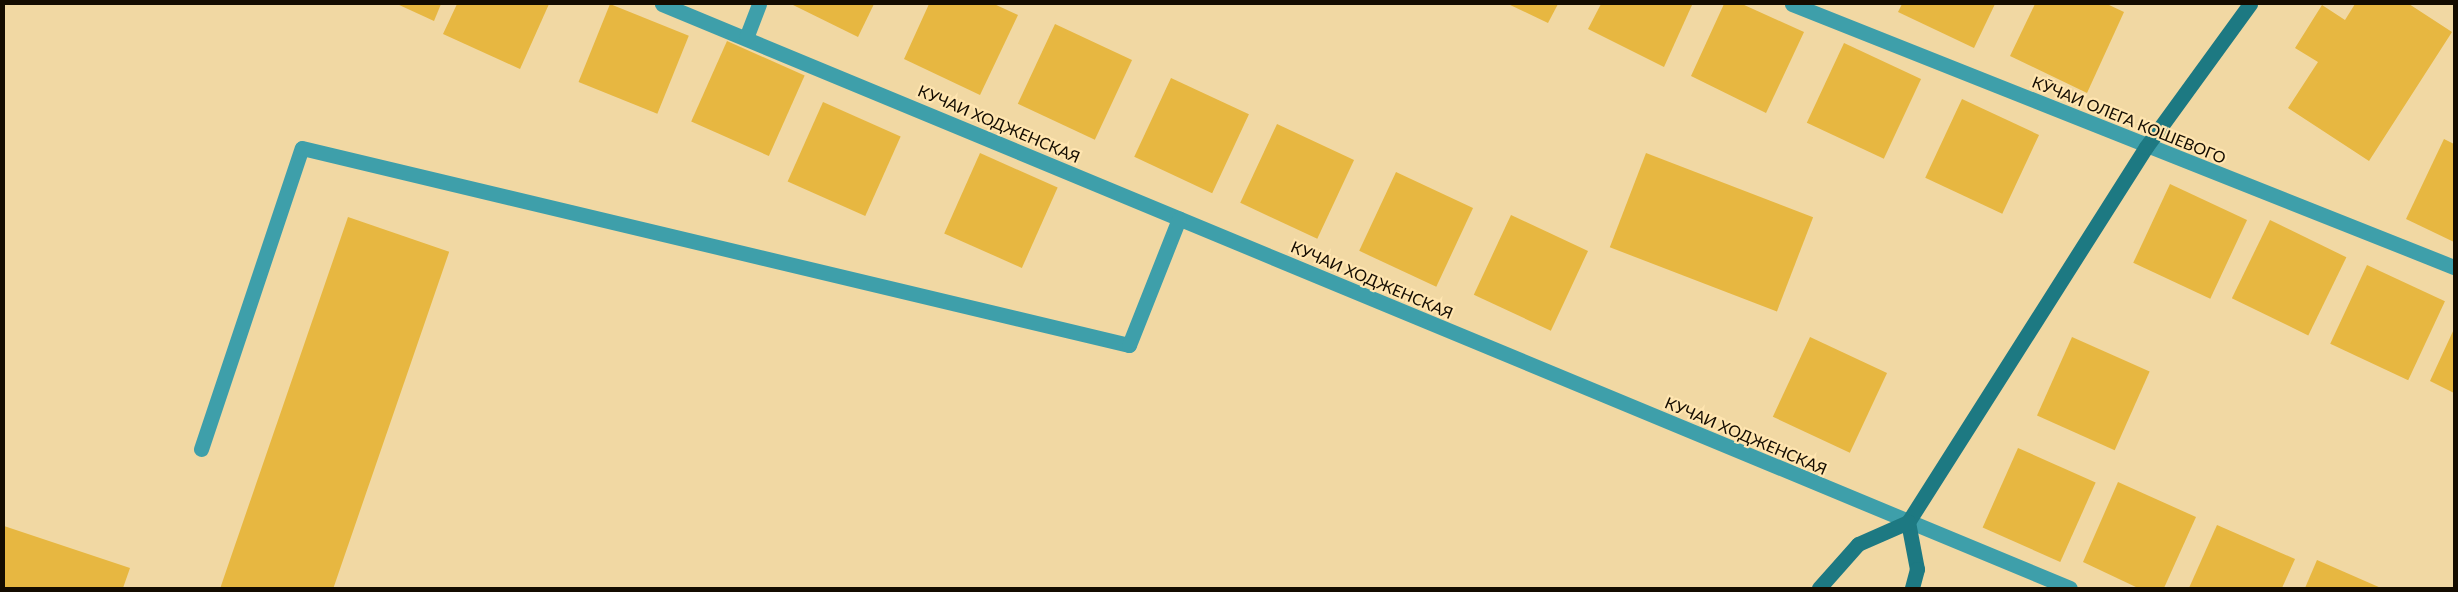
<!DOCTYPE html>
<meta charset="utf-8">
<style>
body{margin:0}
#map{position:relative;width:2458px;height:592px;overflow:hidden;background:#f1d8a3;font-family:Lato,sans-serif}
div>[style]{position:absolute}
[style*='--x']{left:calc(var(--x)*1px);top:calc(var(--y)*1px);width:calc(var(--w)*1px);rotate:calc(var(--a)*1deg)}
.building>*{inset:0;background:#e7b741;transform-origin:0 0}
.street>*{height:15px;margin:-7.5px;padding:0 7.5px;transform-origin:7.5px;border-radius:7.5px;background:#3e9faa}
.secondary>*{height:15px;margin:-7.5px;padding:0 7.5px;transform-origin:7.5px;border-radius:7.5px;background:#1d7982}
span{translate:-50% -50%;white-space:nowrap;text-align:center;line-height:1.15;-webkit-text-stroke:4.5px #ffe5b0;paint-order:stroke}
.street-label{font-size:16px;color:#140c00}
.frame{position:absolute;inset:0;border:5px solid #140c00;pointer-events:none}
</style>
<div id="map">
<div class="building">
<div style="clip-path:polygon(397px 4px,441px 4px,434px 21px)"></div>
<div style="clip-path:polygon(457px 4px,549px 4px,520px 69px,443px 34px)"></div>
<div style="left:610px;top:4px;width:85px;height:84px;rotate:22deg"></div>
<div style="clip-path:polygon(791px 4px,874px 4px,858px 37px)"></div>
<div style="clip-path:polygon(929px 4px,994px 4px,1018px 15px,980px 95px,904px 59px)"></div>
<div style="clip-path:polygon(1508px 4px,1558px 4px,1548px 23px)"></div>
<div style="clip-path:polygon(1601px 4px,1690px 4px,1692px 5px,1664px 67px,1588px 29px)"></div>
<div style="clip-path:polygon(1724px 4px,1742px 4px,1804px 32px,1766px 113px,1691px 76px)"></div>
<div style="clip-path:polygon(1902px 4px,1995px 4px,1974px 48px,1898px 12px)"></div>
<div style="clip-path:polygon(2035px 4px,2107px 4px,2124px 12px,2087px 93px,2010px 56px)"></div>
<div style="clip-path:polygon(2355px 4px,2409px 4px,2452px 32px,2369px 161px,2288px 108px,2318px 62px,2295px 48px,2322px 5px,2345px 20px)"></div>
<div style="left:1055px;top:24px;width:85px;height:88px;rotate:25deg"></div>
<div style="left:727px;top:41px;width:85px;height:88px;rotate:24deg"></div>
<div style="left:1844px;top:43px;width:85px;height:88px;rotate:25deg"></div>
<div style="left:1171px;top:78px;width:86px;height:87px;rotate:25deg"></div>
<div style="left:1962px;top:99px;width:85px;height:87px;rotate:25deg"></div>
<div style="left:823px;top:102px;width:85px;height:87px;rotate:24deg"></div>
<div style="left:1277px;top:124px;width:85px;height:87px;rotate:25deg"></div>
<div style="clip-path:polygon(2444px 139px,2454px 144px,2454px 242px,2406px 219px)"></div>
<div style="left:980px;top:153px;width:85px;height:88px;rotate:24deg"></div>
<div style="left:1646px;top:153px;width:179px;height:101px;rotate:21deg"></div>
<div style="left:1396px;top:172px;width:85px;height:87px;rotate:25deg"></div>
<div style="left:2170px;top:184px;width:85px;height:87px;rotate:25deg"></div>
<div style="left:1511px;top:215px;width:85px;height:88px;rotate:25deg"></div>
<div style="left:348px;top:217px;width:107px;height:391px;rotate:19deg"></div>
<div style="left:2270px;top:220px;width:85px;height:87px;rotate:26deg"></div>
<div style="left:2367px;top:265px;width:86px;height:87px;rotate:25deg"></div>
<div style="clip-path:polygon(2454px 329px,2454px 393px,2430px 381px)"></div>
<div style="left:1810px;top:337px;width:85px;height:88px;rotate:25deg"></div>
<div style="left:2072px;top:337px;width:85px;height:86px;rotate:24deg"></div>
<div style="left:2018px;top:448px;width:85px;height:87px;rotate:24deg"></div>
<div style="clip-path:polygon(2118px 482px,2196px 517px,2164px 588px,2138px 588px,2083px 562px)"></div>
<div style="clip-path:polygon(2217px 525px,2295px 559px,2282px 588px,2189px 588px)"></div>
<div style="clip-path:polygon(4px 526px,130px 568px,123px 588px,4px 588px)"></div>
<div style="clip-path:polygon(2317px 560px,2381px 588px,2305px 588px)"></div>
</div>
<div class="street">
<div style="--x:662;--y:4;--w:1524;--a:22.53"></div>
<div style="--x:1792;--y:4;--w:712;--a:21.67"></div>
<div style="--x:746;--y:38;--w:36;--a:-69"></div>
<div style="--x:201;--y:449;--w:317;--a:-71.5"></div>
<div style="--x:302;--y:148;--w:850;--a:13.4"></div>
<div style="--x:1129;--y:345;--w:136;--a:-68.4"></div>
</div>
<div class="secondary">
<div style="--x:1908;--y:522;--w:444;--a:-57.6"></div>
<div style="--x:2146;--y:147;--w:177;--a:-54"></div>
<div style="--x:1908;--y:522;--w:48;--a:79.2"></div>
<div style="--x:1917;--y:569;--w:20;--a:105"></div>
<div style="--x:1819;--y:588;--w:59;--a:-48.4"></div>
<div style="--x:1858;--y:544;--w:55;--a:-23.7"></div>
</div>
<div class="street-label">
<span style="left:2129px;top:120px;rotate:22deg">КӮЧАИ ОЛЕГА КОШЕВОГО</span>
<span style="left:999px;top:124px;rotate:23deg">КУЧАИ ХОДЖЕНСКАЯ</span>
<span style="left:1372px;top:280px;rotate:23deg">КУЧАИ ХОДЖЕНСКАЯ</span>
<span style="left:1746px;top:436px;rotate:23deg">КУЧАИ ХОДЖЕНСКАЯ</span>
</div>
<div class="frame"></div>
</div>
